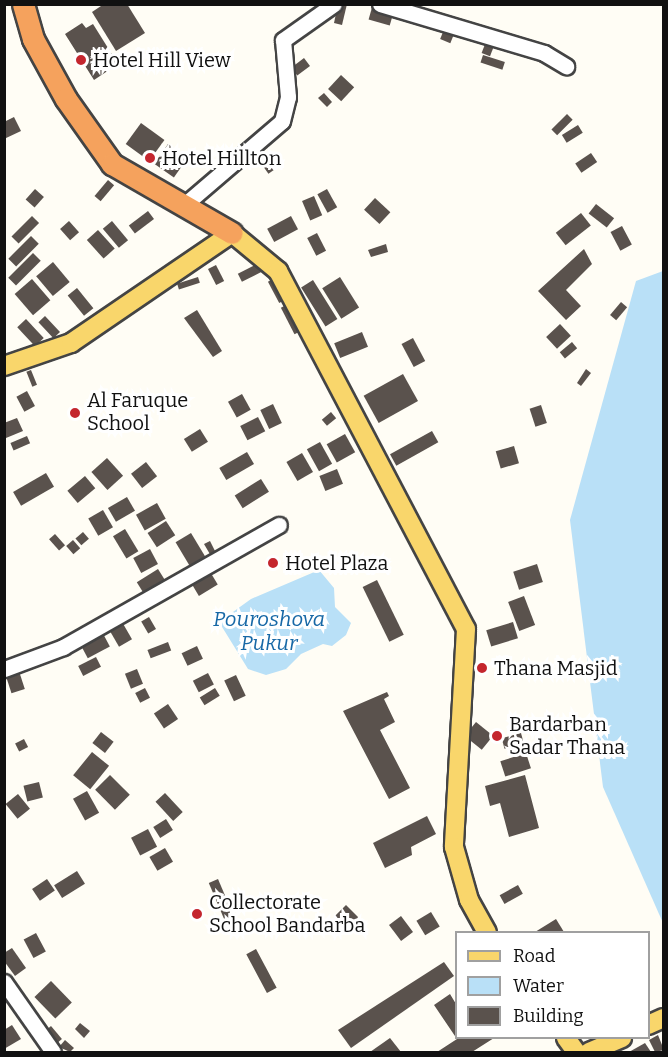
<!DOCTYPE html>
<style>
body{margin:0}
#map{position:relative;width:668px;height:1057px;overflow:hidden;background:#fffdf5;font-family:Bitter,serif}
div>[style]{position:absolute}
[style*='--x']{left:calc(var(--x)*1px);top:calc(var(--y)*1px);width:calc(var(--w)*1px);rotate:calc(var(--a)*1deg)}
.water>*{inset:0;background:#b9e0f7}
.building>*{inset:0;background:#5a524d;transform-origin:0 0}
.roads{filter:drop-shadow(2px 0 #444) drop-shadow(-2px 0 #444) drop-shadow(0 2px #444) drop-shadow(0 -2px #444)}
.minor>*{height:15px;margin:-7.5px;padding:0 7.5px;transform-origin:7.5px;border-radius:7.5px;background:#fff}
.major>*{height:18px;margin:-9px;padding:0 9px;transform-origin:9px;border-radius:9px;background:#f9d66b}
.highway>*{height:21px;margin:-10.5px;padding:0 10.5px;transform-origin:10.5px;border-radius:10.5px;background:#f5a25d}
.dots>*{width:16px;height:16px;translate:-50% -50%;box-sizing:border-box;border:3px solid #fff;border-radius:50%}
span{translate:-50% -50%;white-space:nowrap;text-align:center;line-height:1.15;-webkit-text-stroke:6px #fff;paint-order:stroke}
.poi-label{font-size:20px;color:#111}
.left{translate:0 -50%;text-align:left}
.water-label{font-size:21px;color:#1768a6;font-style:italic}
.frame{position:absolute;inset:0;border:6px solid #111;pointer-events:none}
.legend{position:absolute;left:455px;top:931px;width:195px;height:108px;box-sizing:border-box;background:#fff;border:2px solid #a0a0a0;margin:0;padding:8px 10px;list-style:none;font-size:18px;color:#111}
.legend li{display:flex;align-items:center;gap:12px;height:30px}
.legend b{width:30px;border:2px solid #a0a0a0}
</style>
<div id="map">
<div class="water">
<div style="clip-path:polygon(663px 271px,663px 923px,603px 787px,570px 520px,636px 281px)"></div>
<div style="clip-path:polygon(319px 570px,334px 588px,335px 607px,351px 623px,346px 635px,332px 646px,323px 644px,301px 654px,286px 669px,266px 675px,248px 669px,219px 622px,251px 599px)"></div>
</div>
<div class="building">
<div style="clip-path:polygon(104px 4px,127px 4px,145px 33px,116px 51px,92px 12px)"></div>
<div style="clip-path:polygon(338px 4px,347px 4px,342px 25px,334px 23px)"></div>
<div style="left:373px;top:4px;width:22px;height:16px;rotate:16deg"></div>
<div style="clip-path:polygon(82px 23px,86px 28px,93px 24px,118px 64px,94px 80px,65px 34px)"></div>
<div style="left:445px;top:27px;width:11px;height:13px;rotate:22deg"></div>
<div style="left:487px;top:39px;width:9px;height:15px;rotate:21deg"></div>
<div style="left:483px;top:55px;width:23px;height:8px;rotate:18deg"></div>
<div style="left:304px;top:58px;width:10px;height:16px;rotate:53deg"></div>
<div style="left:341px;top:75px;width:18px;height:19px;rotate:43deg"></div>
<div style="clip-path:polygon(324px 93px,332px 102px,327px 107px,318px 98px)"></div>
<div style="left:567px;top:114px;width:8px;height:22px;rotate:45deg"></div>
<div style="clip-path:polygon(14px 117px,21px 131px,4px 139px,4px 122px)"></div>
<div style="left:141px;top:123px;width:29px;height:26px;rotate:36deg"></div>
<div style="left:578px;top:125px;width:9px;height:19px;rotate:58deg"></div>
<div style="left:168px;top:144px;width:24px;height:24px;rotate:35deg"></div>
<div style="left:591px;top:153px;width:11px;height:19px;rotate:56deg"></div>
<div style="left:273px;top:156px;width:12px;height:14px;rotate:55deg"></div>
<div style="left:108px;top:180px;width:8px;height:21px;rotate:40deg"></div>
<div style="left:35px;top:189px;width:12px;height:14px;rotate:42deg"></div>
<div style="left:327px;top:189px;width:21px;height:11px;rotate:61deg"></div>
<div style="left:314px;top:196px;width:21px;height:13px;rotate:67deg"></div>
<div style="left:375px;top:198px;width:21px;height:16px;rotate:43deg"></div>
<div style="left:596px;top:204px;width:23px;height:12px;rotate:38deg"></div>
<div style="left:148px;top:211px;width:10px;height:24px;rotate:53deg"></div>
<div style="left:581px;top:213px;width:16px;height:32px;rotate:52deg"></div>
<div style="left:32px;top:216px;width:10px;height:29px;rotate:45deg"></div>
<div style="left:291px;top:216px;width:15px;height:27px;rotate:62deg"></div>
<div style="left:69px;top:221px;width:15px;height:12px;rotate:48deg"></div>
<div style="left:112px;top:221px;width:25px;height:12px;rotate:50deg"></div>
<div style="left:622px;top:226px;width:21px;height:13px;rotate:62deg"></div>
<div style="left:98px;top:230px;width:25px;height:15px;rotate:48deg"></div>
<div style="left:317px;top:233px;width:20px;height:11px;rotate:63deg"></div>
<div style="left:31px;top:236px;width:11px;height:32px;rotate:45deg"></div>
<div style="clip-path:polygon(386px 244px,388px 252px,371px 257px,368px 250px)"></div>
<div style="clip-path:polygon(584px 249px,592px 264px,566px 290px,581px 306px,566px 320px,538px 291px)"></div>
<div style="left:33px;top:253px;width:11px;height:35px;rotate:45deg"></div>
<div style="left:53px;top:262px;width:26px;height:22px;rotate:50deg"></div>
<div style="left:261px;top:262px;width:9px;height:26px;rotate:63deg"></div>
<div style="left:216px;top:265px;width:18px;height:9px;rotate:63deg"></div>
<div style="left:198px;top:277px;width:6px;height:22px;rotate:72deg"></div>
<div style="left:340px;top:277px;width:36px;height:21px;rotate:58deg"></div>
<div style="left:275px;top:278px;width:24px;height:8px;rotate:62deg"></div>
<div style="left:32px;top:279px;width:28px;height:23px;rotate:49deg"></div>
<div style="left:313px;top:280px;width:46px;height:14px;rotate:58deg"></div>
<div style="left:77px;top:288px;width:26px;height:12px;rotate:51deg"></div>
<div style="left:621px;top:302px;width:8px;height:17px;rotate:40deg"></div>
<div style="left:288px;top:304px;width:30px;height:8px;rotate:63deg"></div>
<div style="clip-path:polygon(197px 310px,222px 351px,213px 357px,184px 318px)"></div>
<div style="left:45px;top:316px;width:22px;height:9px;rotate:47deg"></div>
<div style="left:26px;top:319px;width:26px;height:12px;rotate:47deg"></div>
<div style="left:560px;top:324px;width:16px;height:19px;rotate:47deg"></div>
<div style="left:362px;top:332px;width:16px;height:30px;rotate:68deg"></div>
<div style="left:413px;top:338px;width:26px;height:13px;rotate:62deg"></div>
<div style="left:572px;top:342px;width:8px;height:16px;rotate:50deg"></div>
<div style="clip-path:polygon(586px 369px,591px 373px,581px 386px,577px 383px)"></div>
<div style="left:31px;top:370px;width:16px;height:5px;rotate:68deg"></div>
<div style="left:403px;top:374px;width:31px;height:45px;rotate:61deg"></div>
<div style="left:27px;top:391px;width:17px;height:12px;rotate:62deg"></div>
<div style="left:242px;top:394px;width:18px;height:16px;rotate:61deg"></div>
<div style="left:273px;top:404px;width:21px;height:14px;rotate:65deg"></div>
<div style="left:541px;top:405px;width:19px;height:12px;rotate:72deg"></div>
<div style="left:331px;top:412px;width:8px;height:12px;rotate:50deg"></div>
<div style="left:258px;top:417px;width:16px;height:20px;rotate:63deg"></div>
<div style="clip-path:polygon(17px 418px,23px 431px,6px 438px,4px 423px)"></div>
<div style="left:200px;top:429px;width:15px;height:19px;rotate:58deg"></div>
<div style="left:432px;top:431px;width:13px;height:48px;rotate:61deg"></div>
<div style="left:345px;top:434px;width:21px;height:21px;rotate:61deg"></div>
<div style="left:27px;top:436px;width:8px;height:18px;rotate:67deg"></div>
<div style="left:320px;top:442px;width:25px;height:15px;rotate:61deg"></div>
<div style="left:514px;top:446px;width:18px;height:19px;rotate:74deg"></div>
<div style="left:247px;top:452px;width:14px;height:32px;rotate:60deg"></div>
<div style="left:302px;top:453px;width:22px;height:18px;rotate:60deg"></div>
<div style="left:107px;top:458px;width:24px;height:21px;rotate:48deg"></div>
<div style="left:146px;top:462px;width:18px;height:19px;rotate:52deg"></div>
<div style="left:337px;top:469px;width:16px;height:19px;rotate:68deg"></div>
<div style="left:46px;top:473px;width:16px;height:38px;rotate:60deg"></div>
<div style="left:85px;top:476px;width:16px;height:23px;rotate:50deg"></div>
<div style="left:261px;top:479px;width:15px;height:31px;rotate:58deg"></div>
<div style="left:127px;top:497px;width:16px;height:22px;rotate:60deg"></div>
<div style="left:157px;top:503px;width:18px;height:24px;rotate:61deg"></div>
<div style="left:103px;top:510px;width:20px;height:17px;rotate:60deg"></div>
<div style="left:166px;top:521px;width:17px;height:22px;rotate:57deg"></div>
<div style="left:125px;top:529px;width:26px;height:14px;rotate:59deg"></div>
<div style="left:83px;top:532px;width:9px;height:10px;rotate:49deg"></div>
<div style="left:191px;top:533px;width:29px;height:18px;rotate:59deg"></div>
<div style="left:55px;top:534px;width:15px;height:8px;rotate:48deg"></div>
<div style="left:73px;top:540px;width:11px;height:9px;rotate:49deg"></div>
<div style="clip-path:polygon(210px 541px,216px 553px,211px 556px,204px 544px)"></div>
<div style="left:150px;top:549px;width:17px;height:19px;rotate:62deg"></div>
<div style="left:537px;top:564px;width:19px;height:25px;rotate:72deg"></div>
<div style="left:158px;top:569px;width:13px;height:25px;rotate:58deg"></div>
<div style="left:209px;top:570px;width:17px;height:22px;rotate:59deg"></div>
<div style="left:377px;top:580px;width:61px;height:16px;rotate:64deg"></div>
<div style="left:524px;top:596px;width:31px;height:17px;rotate:69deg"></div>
<div style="left:118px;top:615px;width:28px;height:15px;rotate:60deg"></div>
<div style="left:149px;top:617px;width:14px;height:9px;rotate:60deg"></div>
<div style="left:513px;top:622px;width:17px;height:28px;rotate:73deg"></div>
<div style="left:100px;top:628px;width:21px;height:25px;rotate:62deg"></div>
<div style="left:168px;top:642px;width:9px;height:22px;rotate:69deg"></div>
<div style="left:197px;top:646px;width:14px;height:17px;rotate:65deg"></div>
<div style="left:96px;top:657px;width:11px;height:20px;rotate:63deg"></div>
<div style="left:18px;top:668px;width:22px;height:14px;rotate:72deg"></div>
<div style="left:137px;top:669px;width:16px;height:13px;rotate:68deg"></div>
<div style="left:208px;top:673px;width:13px;height:17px;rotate:63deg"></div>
<div style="left:236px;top:675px;width:23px;height:13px;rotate:65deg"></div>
<div style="left:145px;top:688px;width:11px;height:11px;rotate:63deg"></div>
<div style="left:215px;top:688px;width:9px;height:18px;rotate:58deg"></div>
<div style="clip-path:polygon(387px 692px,389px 696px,384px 699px,395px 722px,380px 730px,410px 788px,389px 799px,343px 711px)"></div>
<div style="left:168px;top:704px;width:18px;height:17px;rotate:56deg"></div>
<div style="left:476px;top:722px;width:22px;height:18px;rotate:39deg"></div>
<div style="left:101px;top:732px;width:16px;height:14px;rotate:38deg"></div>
<div style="left:521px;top:733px;width:11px;height:20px;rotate:75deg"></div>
<div style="left:24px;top:739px;width:9px;height:10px;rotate:63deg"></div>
<div style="left:92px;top:752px;width:22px;height:30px;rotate:39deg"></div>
<div style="left:526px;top:753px;width:16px;height:27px;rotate:72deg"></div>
<div style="left:110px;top:775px;width:28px;height:21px;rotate:45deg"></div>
<div style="clip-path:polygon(525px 775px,539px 828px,509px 837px,500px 803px,490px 806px,485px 786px)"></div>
<div style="left:39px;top:782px;width:16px;height:16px;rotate:76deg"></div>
<div style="left:87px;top:791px;width:25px;height:16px;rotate:61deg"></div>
<div style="left:165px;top:793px;width:26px;height:13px;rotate:47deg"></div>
<div style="left:18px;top:794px;width:19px;height:16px;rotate:51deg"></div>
<div style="clip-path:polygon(427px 816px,436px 834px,411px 847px,412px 855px,385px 868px,373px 843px)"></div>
<div style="left:166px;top:819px;width:13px;height:15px;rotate:58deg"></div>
<div style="left:148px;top:829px;width:20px;height:19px;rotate:63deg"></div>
<div style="left:165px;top:848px;width:16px;height:18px;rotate:60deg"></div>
<div style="left:77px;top:871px;width:15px;height:27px;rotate:58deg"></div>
<div style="left:47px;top:879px;width:14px;height:18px;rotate:56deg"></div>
<div style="left:218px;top:879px;width:52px;height:10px;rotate:67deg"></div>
<div style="left:518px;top:885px;width:10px;height:21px;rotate:61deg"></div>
<div style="left:346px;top:905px;width:24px;height:16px;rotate:45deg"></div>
<div style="left:431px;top:912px;width:17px;height:17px;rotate:59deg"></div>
<div style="left:401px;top:916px;width:20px;height:15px;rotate:53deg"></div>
<div style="clip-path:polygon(556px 919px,564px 932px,535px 932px)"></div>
<div style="left:36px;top:933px;width:21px;height:14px;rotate:62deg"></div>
<div style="clip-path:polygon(12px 948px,26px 968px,15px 976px,4px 961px,4px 953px)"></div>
<div style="left:256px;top:949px;width:44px;height:11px;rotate:62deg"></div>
<div style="clip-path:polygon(444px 962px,454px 976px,351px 1048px,338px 1030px)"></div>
<div style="left:51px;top:981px;width:30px;height:23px;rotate:46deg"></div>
<div style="clip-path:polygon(450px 994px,456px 1004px,456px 1038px,494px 1038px,472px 1052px,437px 1052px,457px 1039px,434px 1005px)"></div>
<div style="clip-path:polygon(80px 1023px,90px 1031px,84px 1038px,75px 1029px)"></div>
<div style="clip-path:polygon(12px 1025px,21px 1039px,4px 1049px,4px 1030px)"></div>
<div style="left:51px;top:1026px;width:17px;height:8px;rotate:50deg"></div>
<div style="clip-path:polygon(658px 1035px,664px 1050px,655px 1052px,649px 1040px)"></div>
<div style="clip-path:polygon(390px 1038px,401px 1052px,370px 1052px)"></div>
<div style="clip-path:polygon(65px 1040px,74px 1048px,70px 1052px,59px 1047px)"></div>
<div style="clip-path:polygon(645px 1043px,651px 1052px,629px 1052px)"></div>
</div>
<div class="roads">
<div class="minor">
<div style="--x:380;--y:4;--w:171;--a:16.6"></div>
<div style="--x:544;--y:53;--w:26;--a:31"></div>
<div style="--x:183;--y:206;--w:130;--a:-40.6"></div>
<div style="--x:282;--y:121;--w:25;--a:-76"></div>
<div style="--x:288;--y:97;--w:57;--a:-95"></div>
<div style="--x:283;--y:40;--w:62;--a:-35.2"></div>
<div style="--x:4;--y:669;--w:63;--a:-20.4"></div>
<div style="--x:63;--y:647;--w:248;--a:-29.5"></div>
<div style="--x:4;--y:982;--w:85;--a:55"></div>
</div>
<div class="major">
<div style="--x:4;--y:366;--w:71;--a:-18.9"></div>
<div style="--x:71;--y:343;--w:195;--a:-34.3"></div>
<div style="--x:232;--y:233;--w:60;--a:39.6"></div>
<div style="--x:278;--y:271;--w:404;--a:62.3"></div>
<div style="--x:466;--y:629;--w:218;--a:93.2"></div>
<div style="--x:454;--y:847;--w:55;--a:74.2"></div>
<div style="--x:469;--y:900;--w:37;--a:61"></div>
<div style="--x:648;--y:1025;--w:17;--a:-24"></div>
<div style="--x:566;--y:1038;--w:17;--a:54"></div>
<div style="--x:589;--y:1052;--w:36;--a:-23"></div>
</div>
<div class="highway">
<div style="--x:23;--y:4;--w:36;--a:74"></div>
<div style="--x:33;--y:39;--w:68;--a:61.2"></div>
<div style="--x:66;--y:99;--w:80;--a:54.7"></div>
<div style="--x:112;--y:164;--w:138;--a:29.9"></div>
</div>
</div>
<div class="dots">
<div style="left:81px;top:60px;background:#c4262e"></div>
<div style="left:150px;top:158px;background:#c4262e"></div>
<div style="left:75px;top:413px;background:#c4262e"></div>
<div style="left:273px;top:563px;background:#c4262e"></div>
<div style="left:482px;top:668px;background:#c4262e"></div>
<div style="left:497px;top:736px;background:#c4262e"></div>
<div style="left:197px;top:914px;background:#c4262e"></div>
</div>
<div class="poi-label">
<span class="left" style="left:93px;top:60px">Hotel Hill View</span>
<span class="left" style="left:162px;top:158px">Hotel Hillton</span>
<span class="left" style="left:87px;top:412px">Al Faruque<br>School</span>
<span class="left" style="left:285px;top:563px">Hotel Plaza</span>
<span class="left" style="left:494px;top:668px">Thana Masjid</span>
<span class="left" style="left:509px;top:736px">Bardarban<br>Sadar Thana</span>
<span class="left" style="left:209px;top:914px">Collectorate<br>School Bandarba</span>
</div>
<div class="water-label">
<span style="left:269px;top:631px">Pouroshova<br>Pukur</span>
</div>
<div class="frame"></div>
<ul class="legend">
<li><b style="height:8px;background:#f9d66b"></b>Road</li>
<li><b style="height:16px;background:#b9e0f7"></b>Water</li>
<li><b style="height:16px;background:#5a524d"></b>Building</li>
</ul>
</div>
